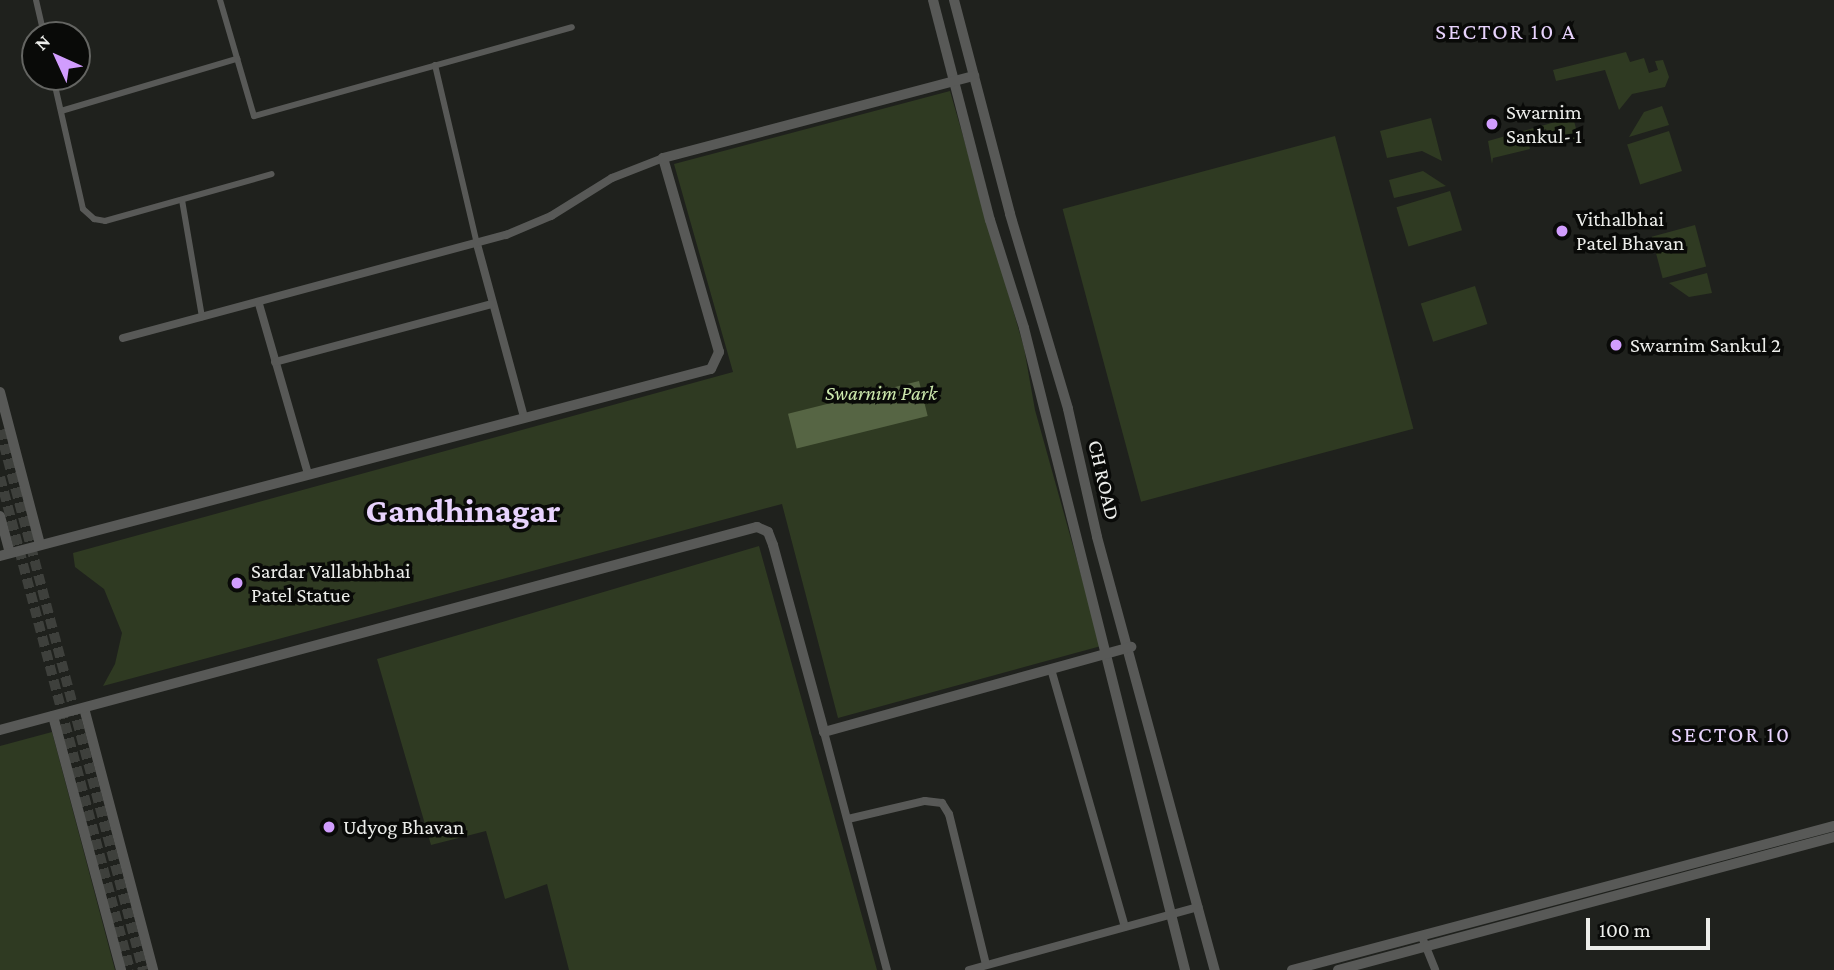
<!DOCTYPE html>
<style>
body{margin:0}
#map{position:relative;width:1834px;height:970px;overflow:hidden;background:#1f211d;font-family:"Crimson Pro",serif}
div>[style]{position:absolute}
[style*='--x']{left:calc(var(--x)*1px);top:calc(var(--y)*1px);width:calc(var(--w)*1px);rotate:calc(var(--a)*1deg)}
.green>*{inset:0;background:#2f3a22;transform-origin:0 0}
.water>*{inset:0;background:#566544;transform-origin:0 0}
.secondary-tunnel>*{height:10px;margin-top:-5px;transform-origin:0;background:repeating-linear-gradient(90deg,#3e403c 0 10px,transparent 0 15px)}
.pedestrian>*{height:6px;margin:-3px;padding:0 3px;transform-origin:3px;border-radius:3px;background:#585957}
.minor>*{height:8px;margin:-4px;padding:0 4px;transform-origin:4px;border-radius:4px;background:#585957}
.tertiary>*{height:10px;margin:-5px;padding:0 5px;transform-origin:5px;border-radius:5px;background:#585957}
.dots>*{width:19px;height:19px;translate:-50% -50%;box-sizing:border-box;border:4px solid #090a08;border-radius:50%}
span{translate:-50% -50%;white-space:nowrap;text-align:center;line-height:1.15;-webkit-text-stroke:7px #090a08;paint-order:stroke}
.poi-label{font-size:21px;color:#ecedea}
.left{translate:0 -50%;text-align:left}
.park-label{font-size:21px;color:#cce8ad;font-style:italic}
.street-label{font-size:21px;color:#ecedea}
.neighbourhood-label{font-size:23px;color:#e8d3fd;letter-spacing:2px}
.town-label{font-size:35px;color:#e8d3fd;font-weight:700}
.north{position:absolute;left:21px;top:21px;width:70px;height:70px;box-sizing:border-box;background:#090a08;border:2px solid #646562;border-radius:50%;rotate:315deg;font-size:19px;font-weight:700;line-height:28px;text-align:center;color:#ecedea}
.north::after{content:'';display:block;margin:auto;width:24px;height:32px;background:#d19dfe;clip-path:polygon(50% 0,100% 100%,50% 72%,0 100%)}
.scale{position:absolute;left:1586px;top:918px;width:124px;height:32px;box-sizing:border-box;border:4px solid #ecedea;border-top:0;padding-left:9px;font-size:21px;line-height:24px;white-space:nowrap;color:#ecedea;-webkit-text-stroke:5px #090a08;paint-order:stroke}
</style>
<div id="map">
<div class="green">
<div style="clip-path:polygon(1626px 52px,1630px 62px,1644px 58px,1649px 73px,1658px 70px,1655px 61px,1663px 60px,1669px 77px,1665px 87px,1632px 94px,1619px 110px,1605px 70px,1556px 81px,1553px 70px)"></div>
<div style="clip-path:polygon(950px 91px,1024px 348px,1035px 410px,1101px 646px,838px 718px,782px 504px,103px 686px,115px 664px,122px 633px,104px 589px,75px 567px,73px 553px,733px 372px,674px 164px)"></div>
<div style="clip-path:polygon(1662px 106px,1669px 125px,1629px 137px,1644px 112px)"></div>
<div style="clip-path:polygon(1573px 117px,1579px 140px,1573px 142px,1571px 136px,1550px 143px,1546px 129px,1527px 135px,1530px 149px,1493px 158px,1492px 164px,1488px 141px)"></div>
<div style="clip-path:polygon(1431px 118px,1442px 161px,1422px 151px,1387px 158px,1380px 131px)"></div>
<div style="left:1669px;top:131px;width:42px;height:44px;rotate:72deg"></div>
<div style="left:1335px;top:136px;width:303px;height:282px;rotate:75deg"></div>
<div style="clip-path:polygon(1423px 171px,1446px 186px,1394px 198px,1389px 180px)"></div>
<div style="left:1450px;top:191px;width:41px;height:56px;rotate:73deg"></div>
<div style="left:1695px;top:225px;width:43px;height:45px;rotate:75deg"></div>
<div style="clip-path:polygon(1707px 273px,1712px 293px,1689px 297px,1669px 283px)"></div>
<div style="left:1475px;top:286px;width:40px;height:57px;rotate:72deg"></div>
<div style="clip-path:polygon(759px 546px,877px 970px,569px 970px,547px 884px,505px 899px,486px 831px,431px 845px,377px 659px)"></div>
<div style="clip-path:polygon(52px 732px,115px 970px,0 970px,0 746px)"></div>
</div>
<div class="water">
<div style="left:919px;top:381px;width:36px;height:135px;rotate:76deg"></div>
</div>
<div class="secondary-tunnel">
<div style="--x:0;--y:430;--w:559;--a:75.17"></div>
<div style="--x:0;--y:477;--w:510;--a:75.23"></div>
</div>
<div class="pedestrian">
<div style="--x:36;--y:0;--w:36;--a:77"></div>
<div style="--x:220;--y:0;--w:121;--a:73.7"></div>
<div style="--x:254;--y:116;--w:330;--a:-15.6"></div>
<div style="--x:435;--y:65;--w:184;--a:76.8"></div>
<div style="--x:53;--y:77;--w:135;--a:77.2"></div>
<div style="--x:83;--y:209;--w:15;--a:42"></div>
<div style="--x:94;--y:219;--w:11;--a:10"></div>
<div style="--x:105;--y:221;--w:173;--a:-15.7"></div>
<div style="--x:61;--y:111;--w:184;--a:-16.5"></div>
<div style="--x:182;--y:200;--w:119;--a:80.3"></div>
</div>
<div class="minor">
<div style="--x:477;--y:244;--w:179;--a:74.8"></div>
<div style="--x:259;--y:304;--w:177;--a:73.9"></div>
<div style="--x:123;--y:338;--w:397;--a:-15.1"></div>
<div style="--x:506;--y:235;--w:49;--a:-22.9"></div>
<div style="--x:551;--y:216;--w:72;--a:-31.9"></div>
<div style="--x:612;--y:178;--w:55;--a:-21.4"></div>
<div style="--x:275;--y:362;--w:224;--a:-15"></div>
<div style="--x:1051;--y:669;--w:268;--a:74"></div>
<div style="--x:824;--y:732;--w:246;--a:75.2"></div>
<div style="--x:848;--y:819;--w:79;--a:-13.2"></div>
<div style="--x:925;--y:801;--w:17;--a:7"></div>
<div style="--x:942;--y:803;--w:13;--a:58"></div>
<div style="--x:949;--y:814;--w:155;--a:76.2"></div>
<div style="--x:1422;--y:937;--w:35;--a:68"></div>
<div style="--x:969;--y:970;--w:238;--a:-15.4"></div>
</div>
<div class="tertiary">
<div style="--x:933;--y:0;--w:227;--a:75.5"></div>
<div style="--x:990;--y:220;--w:113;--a:72.5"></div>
<div style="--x:1024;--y:328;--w:662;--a:75.92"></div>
<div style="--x:954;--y:0;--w:221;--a:75.3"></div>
<div style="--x:1010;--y:214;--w:203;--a:73.4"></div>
<div style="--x:1068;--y:409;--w:131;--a:77.2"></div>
<div style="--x:1097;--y:537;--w:449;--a:74.8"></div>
<div style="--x:0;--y:392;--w:158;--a:75.3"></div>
<div style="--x:0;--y:516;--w:38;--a:75"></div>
<div style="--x:0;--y:556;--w:735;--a:-14.74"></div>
<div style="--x:711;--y:369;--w:19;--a:-65"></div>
<div style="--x:719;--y:352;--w:202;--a:-106.1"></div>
<div style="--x:663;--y:158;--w:322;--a:-14.8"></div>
<div style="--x:84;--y:708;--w:271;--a:75.2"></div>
<div style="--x:53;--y:716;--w:263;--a:75"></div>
<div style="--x:0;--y:730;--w:784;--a:-15.01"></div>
<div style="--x:757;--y:527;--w:12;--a:24"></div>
<div style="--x:768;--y:532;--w:14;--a:69"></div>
<div style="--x:773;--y:545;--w:194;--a:74.7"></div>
<div style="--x:824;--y:732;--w:319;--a:-15.5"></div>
<div style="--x:1292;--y:970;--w:561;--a:-14.88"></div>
<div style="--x:1338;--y:970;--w:514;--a:-15.01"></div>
</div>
<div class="dots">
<div style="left:1492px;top:124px;background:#d19dfe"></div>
<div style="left:1562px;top:231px;background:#d19dfe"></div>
<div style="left:1616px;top:345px;background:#d19dfe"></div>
<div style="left:237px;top:583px;background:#d19dfe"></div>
<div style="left:329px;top:827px;background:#d19dfe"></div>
</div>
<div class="poi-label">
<span class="left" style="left:1506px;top:124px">Swarnim<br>Sankul- 1</span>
<span class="left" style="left:1576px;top:231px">Vithalbhai<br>Patel Bhavan</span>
<span class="left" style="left:1630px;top:345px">Swarnim Sankul 2</span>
<span class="left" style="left:251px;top:583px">Sardar Vallabhbhai<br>Patel Statue</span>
<span class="left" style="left:343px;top:827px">Udyog Bhavan</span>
</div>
<div class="park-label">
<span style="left:881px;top:393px">Swarnim Park</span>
</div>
<div class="street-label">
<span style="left:1104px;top:480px;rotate:77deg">CH ROAD</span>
</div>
<div class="neighbourhood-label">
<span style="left:1506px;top:31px">SECTOR 10 A</span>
<span style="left:1731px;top:734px">SECTOR 10</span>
</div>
<div class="town-label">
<span style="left:463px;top:511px">Gandhinagar</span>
</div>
<div class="north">N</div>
<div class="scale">100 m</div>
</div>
